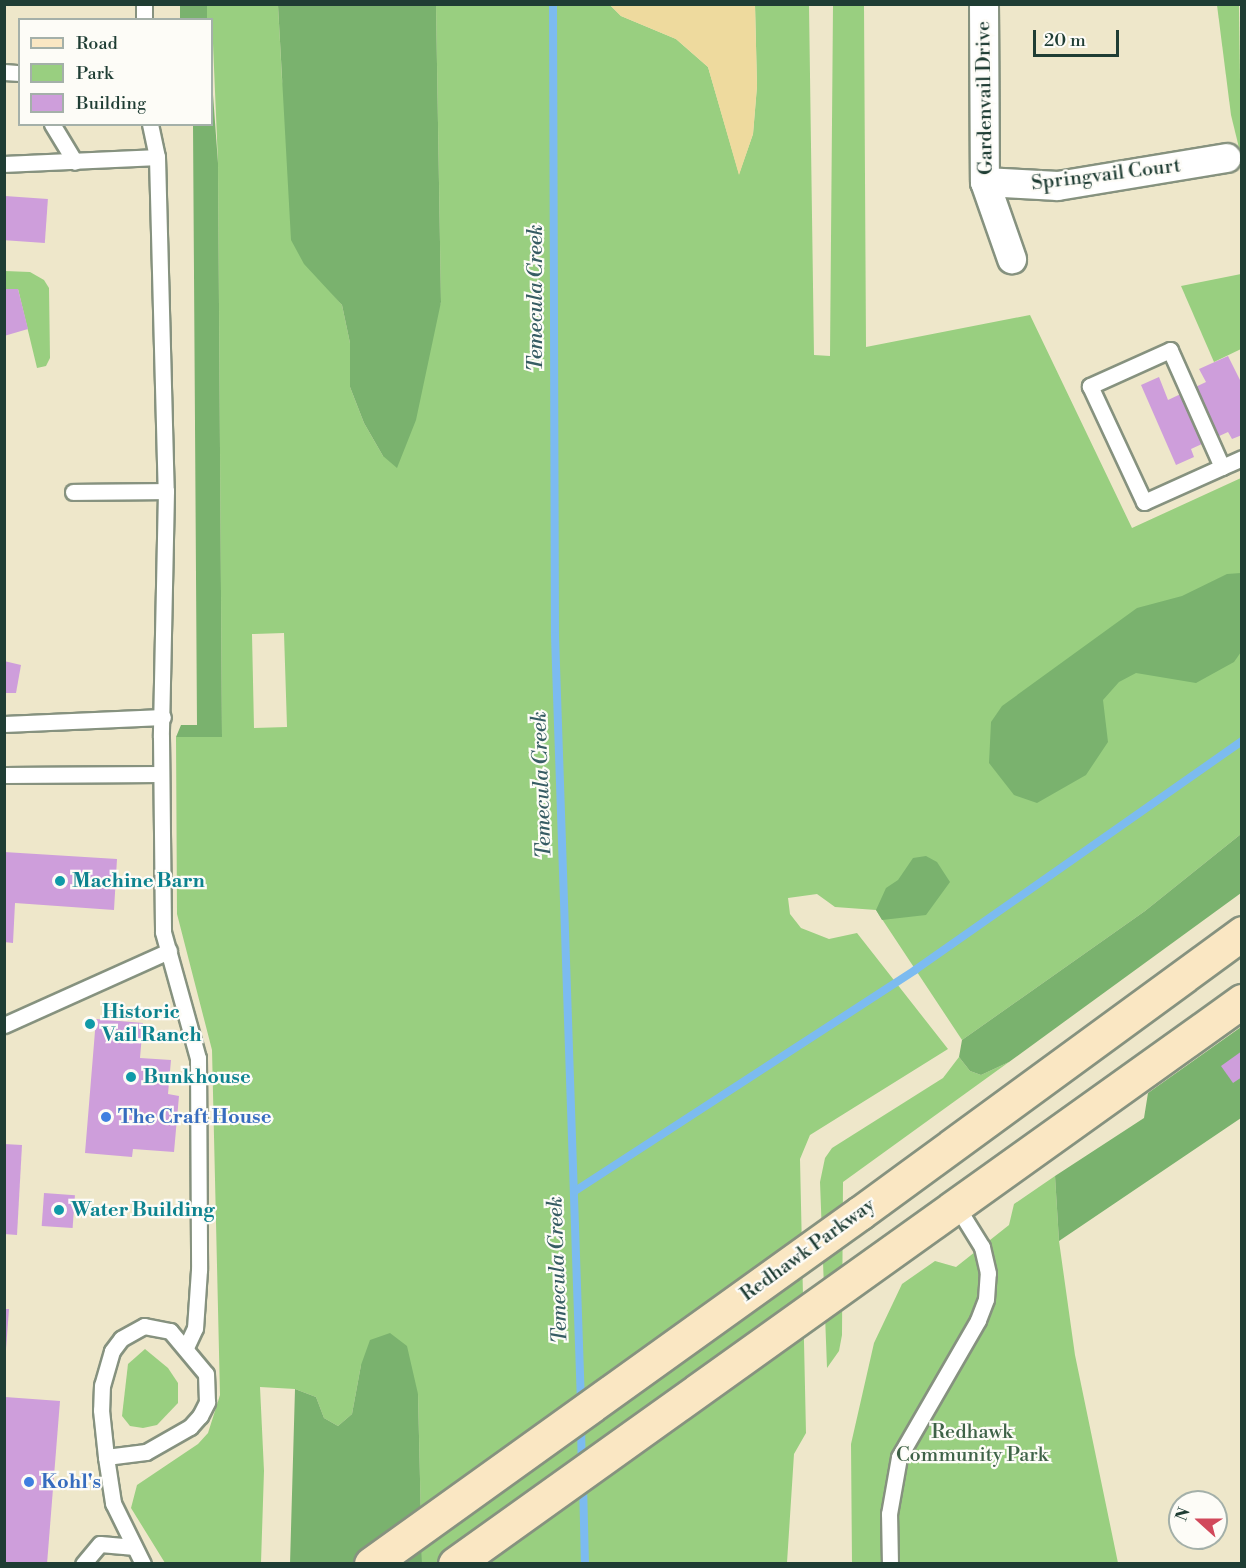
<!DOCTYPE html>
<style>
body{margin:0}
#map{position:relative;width:1246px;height:1568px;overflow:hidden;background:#eee7ca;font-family:"Libre Bodoni",serif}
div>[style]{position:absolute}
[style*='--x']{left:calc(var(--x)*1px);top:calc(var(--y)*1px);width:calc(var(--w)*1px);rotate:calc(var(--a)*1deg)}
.green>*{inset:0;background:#99cf80}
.forest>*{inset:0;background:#7ab26e;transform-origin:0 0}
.sand>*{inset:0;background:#eeda9e}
.stream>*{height:8px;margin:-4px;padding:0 4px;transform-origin:4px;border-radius:4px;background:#7cbbf0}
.building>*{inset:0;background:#ce9edb;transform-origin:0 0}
.roads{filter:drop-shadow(2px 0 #86927f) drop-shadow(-2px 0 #86927f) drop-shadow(0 2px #86927f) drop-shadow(0 -2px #86927f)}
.lane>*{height:15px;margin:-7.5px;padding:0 7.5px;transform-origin:7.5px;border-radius:7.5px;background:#fff}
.street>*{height:28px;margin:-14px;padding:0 14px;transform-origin:14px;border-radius:14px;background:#fff}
.secondary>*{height:33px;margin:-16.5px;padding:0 16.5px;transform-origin:16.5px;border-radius:16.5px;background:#fae7c3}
.dots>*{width:16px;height:16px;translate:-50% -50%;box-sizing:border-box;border:3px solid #fdfcf7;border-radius:50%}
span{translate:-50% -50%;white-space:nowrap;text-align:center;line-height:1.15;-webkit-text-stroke:4.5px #fdfcf7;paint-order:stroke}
.street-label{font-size:20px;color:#1f3d34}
.culture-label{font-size:20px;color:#0d838f;font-weight:700}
.left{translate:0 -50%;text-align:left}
.shop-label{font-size:20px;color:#366cbe;font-weight:700}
.park-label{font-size:20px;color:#3e6247}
.water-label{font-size:21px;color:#365c63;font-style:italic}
.frame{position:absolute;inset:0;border:6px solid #1f3d34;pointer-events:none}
.legend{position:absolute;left:18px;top:18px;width:195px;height:108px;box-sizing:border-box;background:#fdfcf7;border:2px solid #a4b0a9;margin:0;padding:8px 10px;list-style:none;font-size:18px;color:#1f3d34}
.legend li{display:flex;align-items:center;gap:12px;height:30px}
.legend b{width:30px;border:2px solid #a4b0a9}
.north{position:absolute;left:1168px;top:1490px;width:60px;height:60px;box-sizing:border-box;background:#fdfcf7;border:2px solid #a4b0a9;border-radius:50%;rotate:291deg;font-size:16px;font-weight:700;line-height:24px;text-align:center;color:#1f3d34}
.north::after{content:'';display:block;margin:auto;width:21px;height:27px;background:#d1495b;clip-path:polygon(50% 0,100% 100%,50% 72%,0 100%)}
.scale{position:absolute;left:1033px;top:30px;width:86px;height:27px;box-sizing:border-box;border:3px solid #1f3d34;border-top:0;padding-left:8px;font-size:18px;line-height:21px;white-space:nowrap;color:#1f3d34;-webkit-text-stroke:4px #fdfcf7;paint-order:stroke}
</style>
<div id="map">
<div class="green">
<div style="clip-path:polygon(evenodd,207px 5px,278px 5px,282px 79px,324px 284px,342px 305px,350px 343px,350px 387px,364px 423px,383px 456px,441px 302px,436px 5px,610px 5px,621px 16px,676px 39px,708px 67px,739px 174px,753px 134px,757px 86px,755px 5px,809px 5px,814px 355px,830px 356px,833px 5px,864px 5px,866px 347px,1030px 315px,1132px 528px,1241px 478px,1241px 834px,1145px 911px,962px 1040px,876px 910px,835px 907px,817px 894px,788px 898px,790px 914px,801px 928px,829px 939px,857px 933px,948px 1049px,810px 1135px,800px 1159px,806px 1433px,794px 1454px,787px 1563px,422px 1563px,418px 1394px,361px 1365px,352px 1414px,338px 1426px,324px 1418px,316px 1397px,295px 1389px,260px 1387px,264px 1471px,261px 1563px,165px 1563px,131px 1508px,137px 1485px,198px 1444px,208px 1433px,220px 1395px,212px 1050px,177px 914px,176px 737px,222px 736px,218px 163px,212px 20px,207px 19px,207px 5px,284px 633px,287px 727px,254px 728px,252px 634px,284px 633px)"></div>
<div style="clip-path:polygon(1217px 5px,1239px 5px,1241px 156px,1231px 115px)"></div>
<div style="clip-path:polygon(5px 271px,30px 272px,44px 280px,49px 288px,50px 358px,46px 366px,37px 368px,18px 289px,5px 289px)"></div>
<div style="clip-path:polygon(1241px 274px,1241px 349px,1214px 362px,1181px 286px)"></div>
<div style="clip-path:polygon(959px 1057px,970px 1071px,981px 1075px,1009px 1062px,843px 1182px,842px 1335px,839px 1351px,827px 1368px,820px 1182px,825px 1158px,832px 1148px,943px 1078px)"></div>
<div style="clip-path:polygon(1055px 1176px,1059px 1241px,1075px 1355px,1118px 1563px,852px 1564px,851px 1444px,874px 1343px,902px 1284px,935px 1261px,956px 1267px,1009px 1225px,1014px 1204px)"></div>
<div style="clip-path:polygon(145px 1349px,168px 1368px,178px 1383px,178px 1403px,157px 1425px,143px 1428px,130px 1426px,122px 1416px,128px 1364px)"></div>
</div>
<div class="forest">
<div style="left:180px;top:5px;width:27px;height:14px"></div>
<div style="clip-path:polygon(278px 5px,436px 5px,441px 302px,416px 420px,397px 468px,383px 456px,364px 423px,350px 387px,350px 343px,342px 305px,304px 264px,291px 240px)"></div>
<div style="clip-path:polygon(212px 81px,218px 163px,222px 737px,176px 737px,181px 725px,197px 725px,193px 125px,212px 124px)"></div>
<div style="clip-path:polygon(1241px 573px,1241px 652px,1234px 662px,1196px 683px,1136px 673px,1119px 682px,1103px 700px,1108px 742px,1086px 775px,1037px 803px,1014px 795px,989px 763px,991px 722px,1002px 706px,1137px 608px,1182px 596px,1227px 574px)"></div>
<div style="clip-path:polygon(1241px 834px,1241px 893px,1009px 1062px,981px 1075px,970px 1071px,959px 1057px,962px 1040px,1145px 911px)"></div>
<div style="clip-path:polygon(926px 856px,937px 862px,950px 882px,926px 915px,882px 920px,876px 910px,886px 888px,898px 880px,913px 858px)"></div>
<div style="clip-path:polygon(1241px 1027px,1241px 1118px,1059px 1241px,1055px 1176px,1144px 1118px,1148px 1093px)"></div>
<div style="clip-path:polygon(390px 1333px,407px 1346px,418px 1394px,422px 1563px,290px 1564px,295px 1389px,316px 1397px,324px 1418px,338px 1426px,352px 1414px,361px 1365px,370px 1340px)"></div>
</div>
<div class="sand">
<div style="clip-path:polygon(610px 5px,755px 5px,757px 86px,753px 134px,739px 175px,708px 67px,676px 39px,621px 16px)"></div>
</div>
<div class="stream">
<div style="--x:553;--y:4;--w:632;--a:89.82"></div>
<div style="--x:555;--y:636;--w:769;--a:88.06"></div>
<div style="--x:575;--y:1191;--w:406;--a:-33"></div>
<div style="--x:915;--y:970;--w:399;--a:-35"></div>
<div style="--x:581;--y:1423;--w:39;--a:89"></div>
<div style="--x:583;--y:1483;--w:81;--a:88.6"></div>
</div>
<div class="building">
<div style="left:5px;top:196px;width:43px;height:44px;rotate:4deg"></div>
<div style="clip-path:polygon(4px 289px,18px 289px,28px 329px,4px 336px)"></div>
<div style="clip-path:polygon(1228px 356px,1242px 384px,1242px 435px,1232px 439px,1228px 432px,1191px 449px,1194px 457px,1176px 465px,1141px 385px,1159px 377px,1168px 400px,1206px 382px,1199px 369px)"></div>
<div style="clip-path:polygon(4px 661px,21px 665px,16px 693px,4px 693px)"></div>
<div style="clip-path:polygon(4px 852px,117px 859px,114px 910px,15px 903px,13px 943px,4px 942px)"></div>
<div style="clip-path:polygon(96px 1019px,143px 1023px,140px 1058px,171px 1060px,168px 1094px,179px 1096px,174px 1152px,133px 1149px,132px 1157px,85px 1153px)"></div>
<div style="clip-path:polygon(1242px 1051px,1242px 1077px,1233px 1083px,1221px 1066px)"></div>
<div style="clip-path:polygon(4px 1144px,22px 1145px,17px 1235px,4px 1234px)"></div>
<div style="left:44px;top:1193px;width:31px;height:33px;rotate:4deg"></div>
<div style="clip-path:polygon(4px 1309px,9px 1309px,6px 1349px,4px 1349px)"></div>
<div style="clip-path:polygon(5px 1397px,60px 1401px,47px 1564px,5px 1564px)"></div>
</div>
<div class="roads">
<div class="lane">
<div style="--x:144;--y:20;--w:16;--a:-90"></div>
<div style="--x:4;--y:72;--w:16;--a:4"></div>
<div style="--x:52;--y:124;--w:44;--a:58.8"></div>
<div style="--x:150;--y:124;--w:34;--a:78"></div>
<div style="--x:157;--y:157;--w:334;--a:88.5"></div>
<div style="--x:166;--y:491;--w:246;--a:91.2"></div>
<div style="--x:161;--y:737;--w:195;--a:89.4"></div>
<div style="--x:163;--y:932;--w:131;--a:74.5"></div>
<div style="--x:198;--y:1058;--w:212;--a:89.7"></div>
<div style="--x:199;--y:1270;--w:58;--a:93.9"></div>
<div style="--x:195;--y:1328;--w:21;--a:115"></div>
<div style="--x:4;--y:164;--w:153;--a:-2.6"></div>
<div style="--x:1222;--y:467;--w:128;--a:-114"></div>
<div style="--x:1170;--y:350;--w:88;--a:155.8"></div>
<div style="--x:1090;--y:386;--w:128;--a:65"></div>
<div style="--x:1144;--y:502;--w:85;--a:-24.2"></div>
<div style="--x:1222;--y:467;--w:22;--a:-24"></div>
<div style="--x:73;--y:492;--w:93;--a:-0.6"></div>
<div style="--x:4;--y:724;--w:159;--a:-2.5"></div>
<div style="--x:4;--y:775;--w:157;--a:-0.4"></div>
<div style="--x:4;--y:1025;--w:181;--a:-24.2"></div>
<div style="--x:106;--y:1457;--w:40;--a:-7.1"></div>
<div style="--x:146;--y:1452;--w:51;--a:-29.6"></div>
<div style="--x:190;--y:1427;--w:15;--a:-48"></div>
<div style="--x:200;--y:1416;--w:16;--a:-63"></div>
<div style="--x:207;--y:1402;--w:28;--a:-92"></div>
<div style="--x:206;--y:1374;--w:56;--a:-129.9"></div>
<div style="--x:170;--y:1331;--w:26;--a:-169"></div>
<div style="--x:144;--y:1326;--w:26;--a:151"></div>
<div style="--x:121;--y:1339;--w:15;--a:127"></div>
<div style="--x:112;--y:1351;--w:35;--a:106"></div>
<div style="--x:102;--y:1385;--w:25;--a:92"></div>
<div style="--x:101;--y:1410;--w:47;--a:83.9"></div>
<div style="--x:106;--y:1457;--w:47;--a:81.3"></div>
<div style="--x:113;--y:1503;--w:68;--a:63.8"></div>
<div style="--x:83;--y:1564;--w:26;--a:-50"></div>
<div style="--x:100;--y:1544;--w:32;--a:5"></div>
<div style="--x:890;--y:1564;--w:50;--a:-91.1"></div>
<div style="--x:889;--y:1514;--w:58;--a:-80"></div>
<div style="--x:899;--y:1457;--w:158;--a:-60"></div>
<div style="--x:978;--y:1320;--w:22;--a:-69"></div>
<div style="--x:986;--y:1299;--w:26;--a:-86"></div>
<div style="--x:988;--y:1273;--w:27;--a:-103"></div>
<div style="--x:982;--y:1247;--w:49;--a:-121.8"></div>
</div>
<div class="street">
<div style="--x:984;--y:4;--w:178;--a:89.7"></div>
<div style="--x:985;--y:182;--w:82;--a:70.7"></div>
<div style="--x:985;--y:182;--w:73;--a:3.1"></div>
<div style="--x:1058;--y:186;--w:171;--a:-9.4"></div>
</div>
<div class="secondary">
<div style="--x:371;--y:1564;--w:602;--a:-35.67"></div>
<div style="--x:860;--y:1213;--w:474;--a:-36.2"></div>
<div style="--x:455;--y:1564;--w:968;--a:-35.58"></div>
</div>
</div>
<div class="dots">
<div style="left:60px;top:881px;background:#0f9aa8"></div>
<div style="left:90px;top:1024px;background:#0f9aa8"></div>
<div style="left:131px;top:1077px;background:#0f9aa8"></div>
<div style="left:106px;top:1117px;background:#3f7fe0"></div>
<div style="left:59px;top:1210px;background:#0f9aa8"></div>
<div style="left:29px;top:1482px;background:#3f7fe0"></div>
</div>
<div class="street-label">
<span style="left:985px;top:98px;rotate:-91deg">Gardenvail Drive</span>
<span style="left:1106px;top:175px;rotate:-7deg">Springvail Court</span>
<span style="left:808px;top:1250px;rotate:-36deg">Redhawk Parkway</span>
</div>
<div class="culture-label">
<span class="left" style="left:72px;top:881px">Machine Barn</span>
<span class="left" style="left:102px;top:1024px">Historic<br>Vail Ranch</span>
<span class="left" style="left:143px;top:1077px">Bunkhouse</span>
<span class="left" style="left:71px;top:1210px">Water Building</span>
</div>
<div class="shop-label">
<span class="left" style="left:118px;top:1117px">The Craft House</span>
<span class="left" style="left:41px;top:1482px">Kohl's</span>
</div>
<div class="park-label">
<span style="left:972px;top:1444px">Redhawk<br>Community Park</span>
</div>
<div class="water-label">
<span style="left:536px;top:298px;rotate:-90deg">Temecula Creek</span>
<span style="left:542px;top:785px;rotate:-92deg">Temecula Creek</span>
<span style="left:558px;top:1270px;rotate:-92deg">Temecula Creek</span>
</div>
<div class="frame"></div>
<ul class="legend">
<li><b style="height:8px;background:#fae7c3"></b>Road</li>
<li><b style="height:16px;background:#99cf80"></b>Park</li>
<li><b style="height:16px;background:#ce9edb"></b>Building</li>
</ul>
<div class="north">N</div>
<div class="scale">20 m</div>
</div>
